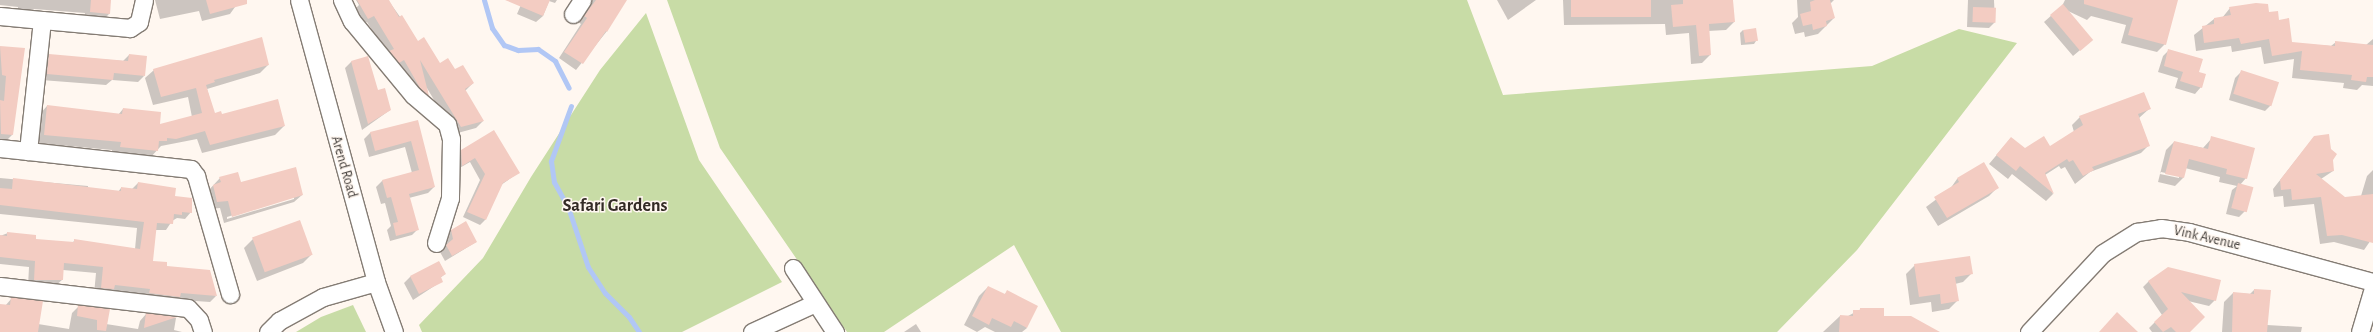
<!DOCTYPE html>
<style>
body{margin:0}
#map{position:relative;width:2373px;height:332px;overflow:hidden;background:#fff7f0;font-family:"Alegreya Sans",sans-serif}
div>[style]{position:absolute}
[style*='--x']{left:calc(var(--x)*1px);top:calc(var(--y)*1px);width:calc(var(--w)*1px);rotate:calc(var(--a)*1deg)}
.green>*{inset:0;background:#c8dca6}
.shadow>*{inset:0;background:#0003}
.stream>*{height:5px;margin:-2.5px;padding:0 2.5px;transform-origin:2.5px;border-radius:2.5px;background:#b1c7f5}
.building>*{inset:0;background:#f3ccc2;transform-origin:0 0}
.roads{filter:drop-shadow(1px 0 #847c74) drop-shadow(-1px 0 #847c74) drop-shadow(0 1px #847c74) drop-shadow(0 -1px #847c74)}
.minor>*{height:17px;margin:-8.5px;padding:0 8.5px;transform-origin:8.5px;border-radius:8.5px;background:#fff}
span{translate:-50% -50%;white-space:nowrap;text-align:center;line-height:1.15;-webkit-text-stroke:3px #fff7f0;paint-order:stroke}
.street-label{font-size:14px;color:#3f3b38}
.district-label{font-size:18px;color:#332b25;font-weight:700}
</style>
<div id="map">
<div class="green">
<div style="clip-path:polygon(667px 0,1467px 0,1503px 95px,1872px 66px,1959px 29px,2017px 43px,1857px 250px,1777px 332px,1061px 332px,1014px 245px,884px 332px,847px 332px,720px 148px)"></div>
<div style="clip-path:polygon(646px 13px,699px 160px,782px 282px,682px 332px,422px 332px,419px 325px,483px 258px,531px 177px,600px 70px)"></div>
<div style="clip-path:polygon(353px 305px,366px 332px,296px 332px,321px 317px)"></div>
</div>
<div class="shadow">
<div style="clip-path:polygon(0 0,110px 0,109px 14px,103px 20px,84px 18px,85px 13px,34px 9px,30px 14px,18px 13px,18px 7px,0 5px)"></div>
<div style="clip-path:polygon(155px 0,240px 0,230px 14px,202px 21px,199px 11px,160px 19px)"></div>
<div style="clip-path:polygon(356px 0,388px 0,418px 42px,440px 64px,473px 83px,465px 91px,483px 121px,476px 128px,454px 134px,427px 88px,428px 95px,422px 102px,387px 54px,367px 22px,361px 25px,353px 11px,359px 5px)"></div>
<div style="clip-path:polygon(523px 0,557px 0,555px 3px,549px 1px,543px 16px,536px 22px,517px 14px)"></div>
<div style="clip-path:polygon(589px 0,625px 0,607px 31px,576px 70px,559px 58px,581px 24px,578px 22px)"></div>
<div style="clip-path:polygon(1497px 0,1536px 0,1508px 20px)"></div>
<div style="clip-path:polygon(1563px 0,1732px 0,1734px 22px,1726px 30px,1708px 31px,1710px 55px,1702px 63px,1691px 64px,1689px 33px,1666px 35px,1665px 24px,1564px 25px)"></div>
<div style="clip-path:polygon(1797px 0,1834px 0,1830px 4px,1834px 18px,1818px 34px,1805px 37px,1804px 32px,1795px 34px,1792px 23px,1798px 17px)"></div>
<div style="clip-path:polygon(1968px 0,1994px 0,1995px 22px,1989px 28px,1967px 27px)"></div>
<div style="clip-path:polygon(2065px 0,2177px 0,2165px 44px,2157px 52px,2121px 43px,2126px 25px,2091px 16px,2087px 20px,2068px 11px,2092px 40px,2073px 56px,2044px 22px,2062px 6px)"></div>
<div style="clip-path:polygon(2230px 8px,2269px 14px,2279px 21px,2291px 43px,2331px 46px,2336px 42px,2366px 45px,2373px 39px,2373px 86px,2362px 85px,2357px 90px,2343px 88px,2344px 83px,2292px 78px,2294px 59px,2264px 64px,2261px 47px,2232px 52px,2231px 46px,2196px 51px,2194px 35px,2214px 19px,2222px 18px)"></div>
<div style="clip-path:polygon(1743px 30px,1756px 41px,1754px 44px,1741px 45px,1740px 33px)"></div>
<div style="clip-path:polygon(0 47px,23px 49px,12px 135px,6px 141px,0 140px)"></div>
<div style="clip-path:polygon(2169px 50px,2198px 72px,2201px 87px,2195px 94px,2175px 88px,2178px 78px,2158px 72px,2163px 56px)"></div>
<div style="clip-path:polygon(49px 55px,123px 61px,129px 55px,144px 76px,138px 82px,112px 80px,106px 85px,41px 80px,43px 61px)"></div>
<div style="clip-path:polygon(367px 57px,378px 92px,390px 110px,362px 130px,345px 68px,351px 62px)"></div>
<div style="clip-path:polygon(268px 65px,260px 73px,207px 89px,214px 114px,284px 126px,275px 135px,202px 153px,197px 139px,161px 146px,149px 159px,112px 156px,112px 150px,36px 143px,39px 115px,47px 106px,118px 115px,123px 109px,159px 125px,192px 117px,188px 97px,153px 105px,145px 78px,154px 70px)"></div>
<div style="clip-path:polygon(2241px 72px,2277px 82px,2271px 105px,2265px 111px,2229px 100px,2235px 78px)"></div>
<div style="clip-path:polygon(2149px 109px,2139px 118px,2149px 145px,2141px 153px,2090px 172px,2075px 184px,2065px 167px,2061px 169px,2059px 166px,2045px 175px,2053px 194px,2046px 201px,2012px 174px,2008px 179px,1989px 164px,2011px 138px,2025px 149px,2050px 147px,2074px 132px,2072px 125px,2080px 117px)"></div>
<div style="clip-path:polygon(417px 121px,434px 187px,428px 193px,409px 198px,418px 229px,412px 235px,390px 241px,387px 230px,391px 226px,385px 203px,381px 204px,376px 187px,382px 181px,412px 173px,405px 147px,369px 157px,364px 139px,370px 133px)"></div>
<div style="clip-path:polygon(2314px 137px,2332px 160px,2333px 171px,2321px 179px,2345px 198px,2361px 196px,2367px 176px,2373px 170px,2373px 237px,2364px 250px,2334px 242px,2320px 244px,2314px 204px,2284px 207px,2283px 196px,2274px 197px,2273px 189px)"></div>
<div style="clip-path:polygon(evenodd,2212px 138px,2246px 178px,2240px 185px,2245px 211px,2239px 217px,2226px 214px,2232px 190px,2237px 186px,2219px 182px,2220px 177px,2185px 168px,2183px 178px,2175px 186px,2158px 182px,2166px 150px,2174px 142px,2203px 148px,2212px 138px,2161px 172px,2179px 176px,2179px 178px,2160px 174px,2161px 172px)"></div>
<div style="clip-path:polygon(461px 151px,518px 173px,501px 185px,485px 220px,480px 225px,463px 217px,480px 180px,470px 162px,456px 170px,456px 156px)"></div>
<div style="clip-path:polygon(1983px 164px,1997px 188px,1989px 196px,1938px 226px,1926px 207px,1950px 189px,1957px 179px)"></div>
<div style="clip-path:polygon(0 178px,88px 186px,88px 189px,118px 192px,121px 188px,132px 189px,138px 183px,174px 197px,191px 212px,185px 219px,177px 218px,172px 221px,166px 230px,155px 230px,151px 262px,166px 267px,216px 296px,210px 302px,94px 294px,96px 273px,63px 270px,62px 280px,55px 286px,28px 286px,29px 267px,0 264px,0 236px,8px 233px,34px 240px,72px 243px,75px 240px,135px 249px,137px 228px,0 214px)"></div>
<div style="clip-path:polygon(evenodd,220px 178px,240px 183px,302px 195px,294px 202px,224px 223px,220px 208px,210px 209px,206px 193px,220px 178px,294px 197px,294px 199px,227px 219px,227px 217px,294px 197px)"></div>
<div style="clip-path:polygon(451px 230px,476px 242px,445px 261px,440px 252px,447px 245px,445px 237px)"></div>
<div style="clip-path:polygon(253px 239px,312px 254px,303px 263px,257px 281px,244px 248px)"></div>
<div style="clip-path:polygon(439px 262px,445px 274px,440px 278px,442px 281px,413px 300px,404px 283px,410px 277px)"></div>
<div style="clip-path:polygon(1915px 265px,1971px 274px,1963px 282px,1955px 284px,1958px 300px,1949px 309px,1932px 312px,1931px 302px,1910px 305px,1906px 274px)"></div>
<div style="clip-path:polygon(2149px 281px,2215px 300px,2209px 306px,2188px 301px,2188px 332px,2152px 332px,2149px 328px,2162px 315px,2143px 287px)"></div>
<div style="clip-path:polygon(988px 287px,1004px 295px,1007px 292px,1027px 328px,1022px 332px,995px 332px,985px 327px,977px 332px,964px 325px,979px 296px)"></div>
<div style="clip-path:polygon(2254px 290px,2267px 325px,2302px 327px,2301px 332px,2222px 332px,2224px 302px,2233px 293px,2250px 294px)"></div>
<div style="clip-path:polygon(12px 298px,38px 324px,69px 329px,72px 313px,79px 306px,106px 324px,138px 329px,140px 321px,146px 314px,176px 318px,174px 330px,182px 332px,0 332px,0 305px,5px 306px)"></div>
<div style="clip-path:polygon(1861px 309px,1883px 317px,1925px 332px,1823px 332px,1840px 316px,1848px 316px)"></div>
<div style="clip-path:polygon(916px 324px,921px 332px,904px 332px)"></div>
</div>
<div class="stream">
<div style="--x:484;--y:0;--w:29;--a:74"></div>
<div style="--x:492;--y:28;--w:21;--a:55"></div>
<div style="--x:504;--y:45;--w:15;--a:20"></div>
<div style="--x:518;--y:50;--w:20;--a:-3"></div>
<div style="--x:538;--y:49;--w:21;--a:35"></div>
<div style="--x:555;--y:61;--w:30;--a:63"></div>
<div style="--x:571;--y:106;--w:59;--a:110"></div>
<div style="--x:551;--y:161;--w:21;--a:82"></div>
<div style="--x:554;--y:182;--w:29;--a:61"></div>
<div style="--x:568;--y:207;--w:63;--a:71.6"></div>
<div style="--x:588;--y:267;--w:31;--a:57"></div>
<div style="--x:605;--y:293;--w:34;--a:45"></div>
<div style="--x:629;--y:317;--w:18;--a:56"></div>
</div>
<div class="building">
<div style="clip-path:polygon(91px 0,111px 0,110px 14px,90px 12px)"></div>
<div style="clip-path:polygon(206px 0,247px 0,247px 4px,210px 14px)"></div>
<div style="clip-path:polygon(357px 0,389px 0,399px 17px,402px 15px,418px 41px,424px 37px,440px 63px,448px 58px,455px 69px,463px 65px,474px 83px,465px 89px,484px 121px,461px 127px,420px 60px,429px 96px,420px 88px,404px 60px,399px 63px,389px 51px,394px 49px,374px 16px,368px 19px)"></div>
<div style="clip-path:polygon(505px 0,550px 0,543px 16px)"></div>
<div style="clip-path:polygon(596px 0,627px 0,607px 32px,606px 31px,583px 64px,564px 52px,587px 18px,584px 16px)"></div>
<div style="left:1571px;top:0;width:80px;height:17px"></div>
<div style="clip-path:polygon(1683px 0,1733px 0,1735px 22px,1709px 24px,1711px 55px,1699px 56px,1696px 25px,1673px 27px,1671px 5px,1683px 4px)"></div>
<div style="clip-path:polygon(1815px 0,1830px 0,1835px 18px,1826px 21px,1827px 26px,1813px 30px,1812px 24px,1803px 26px,1800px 14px,1811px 11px,1810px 2px)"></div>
<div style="clip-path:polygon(2084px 0,2178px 0,2166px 45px,2128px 35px,2133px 18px,2084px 4px)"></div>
<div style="clip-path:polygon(2256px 3px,2268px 4px,2269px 12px,2278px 11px,2279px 20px,2289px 18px,2292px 42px,2335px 46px,2335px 41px,2373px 45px,2373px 77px,2367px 77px,2366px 82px,2351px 80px,2352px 75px,2300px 70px,2302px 51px,2272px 56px,2269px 39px,2241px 44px,2239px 38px,2204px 43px,2202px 26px,2214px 24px,2214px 18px,2231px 15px,2229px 7px)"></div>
<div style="left:2063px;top:4px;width:47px;height:17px;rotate:50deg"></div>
<div style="left:1973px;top:7px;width:23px;height:15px;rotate:2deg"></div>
<div style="left:1756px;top:28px;width:13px;height:13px;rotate:81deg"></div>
<div style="clip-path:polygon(262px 37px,269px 65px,214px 80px,215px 82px,206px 85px,215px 113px,221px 111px,222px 114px,278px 99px,285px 126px,210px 145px,205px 131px,176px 139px,167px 138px,167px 141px,159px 141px,158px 151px,120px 147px,121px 142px,44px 135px,47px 105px,122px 114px,123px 108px,161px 112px,160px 124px,202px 113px,196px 88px,161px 97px,153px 69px)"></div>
<div style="clip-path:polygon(0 46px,25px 48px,13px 135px,1px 134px,0 100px,4px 101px,6px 76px,2px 75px)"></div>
<div style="clip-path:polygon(2168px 49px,2203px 59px,2199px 72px,2206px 74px,2202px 88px,2180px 81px,2183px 72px,2164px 66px)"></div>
<div style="clip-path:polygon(49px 54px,128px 61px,129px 54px,147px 56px,145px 76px,114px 73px,113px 80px,47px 74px)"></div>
<div style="clip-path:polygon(368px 56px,378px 90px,385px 88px,391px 110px,368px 124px,351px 61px)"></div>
<div style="left:2241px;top:70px;width:40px;height:25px;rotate:18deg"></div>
<div style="clip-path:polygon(2144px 92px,2151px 109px,2138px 114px,2150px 146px,2092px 167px,2094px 170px,2083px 176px,2073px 160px,2069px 162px,2067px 159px,2045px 173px,2054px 194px,2020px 166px,2016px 171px,1996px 155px,2011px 137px,2025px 148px,2044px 136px,2050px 146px,2083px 125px,2079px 116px)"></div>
<div style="clip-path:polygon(418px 120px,435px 187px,409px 194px,419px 230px,396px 236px,393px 223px,398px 222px,391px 197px,387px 198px,382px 180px,419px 170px,411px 141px,375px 151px,370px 132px)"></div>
<div style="clip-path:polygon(494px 130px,520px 173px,503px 183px,486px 220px,467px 212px,485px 174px,475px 158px,462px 166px,461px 150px)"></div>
<div style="clip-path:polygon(2329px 134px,2331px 149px,2337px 154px,2333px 160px,2334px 171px,2316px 174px,2345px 197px,2373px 194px,2373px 243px,2342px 235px,2327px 236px,2321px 197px,2292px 200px,2291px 189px,2281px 190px,2280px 180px,2314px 136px)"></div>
<div style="clip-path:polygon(2211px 136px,2255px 148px,2247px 179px,2226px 174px,2227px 169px,2189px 159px,2184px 178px,2165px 174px,2174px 141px,2208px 149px)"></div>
<div style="clip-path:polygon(1984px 162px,1999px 188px,1947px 218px,1934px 197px,1959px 182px,1957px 178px)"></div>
<div style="clip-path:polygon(296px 167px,303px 195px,232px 217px,228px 201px,217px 202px,213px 185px,221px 182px,219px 177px,238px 172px,241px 182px)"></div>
<div style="clip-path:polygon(13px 178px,121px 191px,121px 187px,137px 189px,138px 182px,176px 188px,175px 196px,192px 198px,192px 213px,182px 212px,182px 215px,174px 214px,173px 224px,157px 223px,153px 261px,167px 262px,167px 266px,210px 270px,217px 296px,181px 293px,180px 297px,149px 293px,150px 289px,115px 285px,114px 289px,101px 288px,103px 267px,64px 263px,63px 280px,34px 280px,35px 261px,0 257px,0 235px,7px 236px,7px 232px,36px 235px,36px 239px,74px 242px,74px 239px,140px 249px,144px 222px,0 205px,0 188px,12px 189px)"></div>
<div style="left:2238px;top:183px;width:16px;height:26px;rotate:15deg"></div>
<div style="left:300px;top:220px;width:37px;height:51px;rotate:70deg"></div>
<div style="clip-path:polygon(466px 221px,477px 242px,452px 256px,446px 245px,453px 239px,451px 230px)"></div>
<div style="clip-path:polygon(1970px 256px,1973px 274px,1955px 277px,1959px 301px,1941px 304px,1940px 294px,1919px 297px,1914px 264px)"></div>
<div style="clip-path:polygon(439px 261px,446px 274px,441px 277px,443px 282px,419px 294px,410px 276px)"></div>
<div style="clip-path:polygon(2168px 267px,2221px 280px,2216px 301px,2181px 292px,2205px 317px,2190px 332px,2176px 332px,2171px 327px,2163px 332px,2154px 322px,2168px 309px,2148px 281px)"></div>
<div style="clip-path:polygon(988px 286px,1005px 294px,1007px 290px,1038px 306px,1027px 328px,1014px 321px,1011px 327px,992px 318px,989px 325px,972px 316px)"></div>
<div style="clip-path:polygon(2254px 289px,2271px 290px,2267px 332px,2232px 332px,2233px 292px,2254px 294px)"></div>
<div style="clip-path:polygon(11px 297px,43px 301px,38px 332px,0 332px,0 304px,10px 305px)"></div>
<div style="clip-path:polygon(78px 305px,110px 309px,106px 331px,97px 330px,97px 320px,77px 316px)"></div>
<div style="clip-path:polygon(1860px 308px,1884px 308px,1884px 316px,1911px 316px,1940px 332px,1839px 332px,1840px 315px,1853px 316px,1853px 310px,1860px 310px)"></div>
<div style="clip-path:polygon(2117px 312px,2138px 332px,2099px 332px)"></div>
<div style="clip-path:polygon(146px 313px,177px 317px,144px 328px)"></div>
</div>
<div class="roads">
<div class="minor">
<div style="--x:144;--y:0;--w:23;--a:103"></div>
<div style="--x:139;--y:22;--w:11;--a:146"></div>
<div style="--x:130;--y:28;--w:88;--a:-174.8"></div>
<div style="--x:42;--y:20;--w:132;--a:96.1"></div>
<div style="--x:28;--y:151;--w:164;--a:6.3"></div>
<div style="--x:191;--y:169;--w:9;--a:54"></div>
<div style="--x:196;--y:176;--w:123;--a:73.9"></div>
<div style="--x:299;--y:0;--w:292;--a:74.7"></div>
<div style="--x:376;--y:282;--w:53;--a:70.2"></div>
<div style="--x:342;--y:0;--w:23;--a:65"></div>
<div style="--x:352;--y:21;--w:96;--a:50.5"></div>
<div style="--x:413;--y:95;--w:45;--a:40.5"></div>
<div style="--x:447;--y:124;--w:16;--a:75"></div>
<div style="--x:451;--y:139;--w:59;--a:91"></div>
<div style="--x:450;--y:198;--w:47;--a:107.3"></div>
<div style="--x:573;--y:14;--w:17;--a:-57"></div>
<div style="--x:0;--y:16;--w:42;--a:5.4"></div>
<div style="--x:0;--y:148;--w:28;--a:6"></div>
<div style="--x:793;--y:268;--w:77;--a:56.7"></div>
<div style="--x:0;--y:286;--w:189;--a:6.7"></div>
<div style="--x:188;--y:308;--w:16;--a:47"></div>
<div style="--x:199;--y:320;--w:13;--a:72"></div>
<div style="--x:268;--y:332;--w:16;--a:-45"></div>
<div style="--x:279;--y:321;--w:50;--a:-28.6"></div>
<div style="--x:323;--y:297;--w:55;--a:-15.8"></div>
<div style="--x:752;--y:332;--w:69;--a:-24.7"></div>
<div style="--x:2029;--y:332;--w:108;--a:-46.9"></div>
<div style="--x:2103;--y:253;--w:40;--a:-32"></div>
<div style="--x:2137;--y:232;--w:24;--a:-9"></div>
<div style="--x:2161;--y:228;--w:28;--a:8"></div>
<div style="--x:2189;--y:232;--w:191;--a:15.2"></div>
<div style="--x:2360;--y:332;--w:46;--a:-73.5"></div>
</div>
</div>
<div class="street-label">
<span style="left:344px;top:167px;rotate:74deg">Arend Road</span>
<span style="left:2207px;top:238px;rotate:13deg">Vink Avenue</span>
</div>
<div class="district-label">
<span style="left:615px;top:206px">Safari Gardens</span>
</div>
</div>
